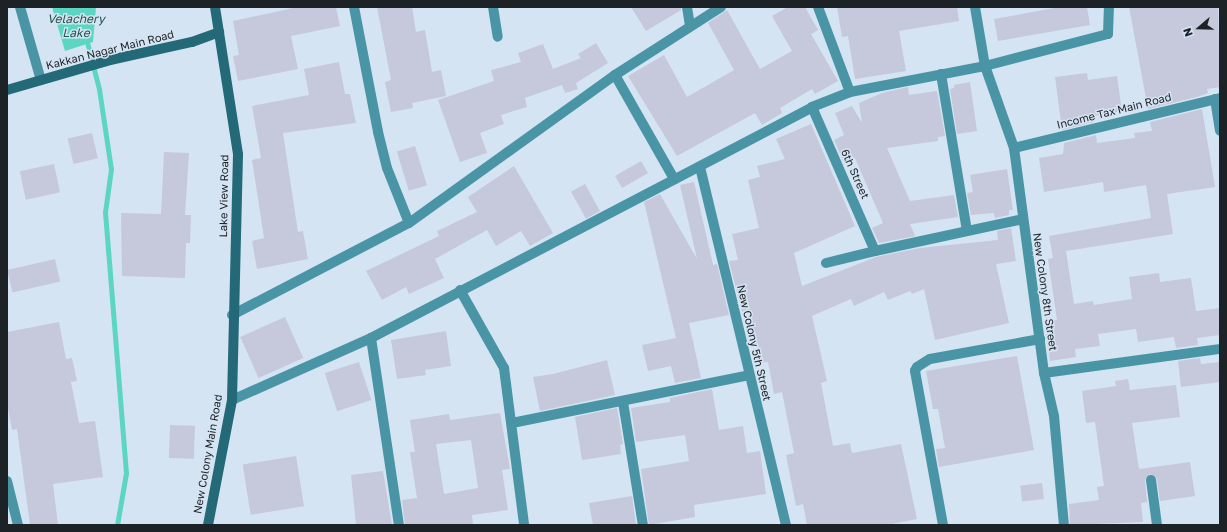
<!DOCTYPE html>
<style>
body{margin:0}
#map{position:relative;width:1227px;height:532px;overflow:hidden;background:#d5e4f2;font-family:"Golos Text",sans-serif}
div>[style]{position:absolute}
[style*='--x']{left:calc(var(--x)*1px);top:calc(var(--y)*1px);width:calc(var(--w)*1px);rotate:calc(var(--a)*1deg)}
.water>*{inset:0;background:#5cd6c3}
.stream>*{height:5px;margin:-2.5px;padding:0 2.5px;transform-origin:2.5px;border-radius:2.5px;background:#5cd6c3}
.building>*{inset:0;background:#c6c8db;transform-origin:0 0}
.street>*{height:10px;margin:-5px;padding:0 5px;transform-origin:5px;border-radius:5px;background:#4a95a5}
.secondary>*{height:10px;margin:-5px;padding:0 5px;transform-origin:5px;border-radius:5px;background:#246977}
span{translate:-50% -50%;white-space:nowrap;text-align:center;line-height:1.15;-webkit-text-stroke:3px #d5e4f2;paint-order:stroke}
.street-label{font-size:11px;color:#1d2227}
.water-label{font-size:12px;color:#23574f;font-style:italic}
.frame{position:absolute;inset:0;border:8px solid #1d2227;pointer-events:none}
.north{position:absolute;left:1179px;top:8px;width:40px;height:40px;-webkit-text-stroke:3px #d5e4f2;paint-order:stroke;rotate:250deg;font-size:11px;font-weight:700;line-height:16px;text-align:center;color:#1d2227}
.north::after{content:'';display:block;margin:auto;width:14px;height:18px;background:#1d2227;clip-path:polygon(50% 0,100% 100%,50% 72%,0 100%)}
</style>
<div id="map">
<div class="water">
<div style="clip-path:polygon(52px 7px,96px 7px,93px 42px,65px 51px)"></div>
</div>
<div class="stream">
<div style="--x:86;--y:38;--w:53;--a:75.7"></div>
<div style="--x:99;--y:89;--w:81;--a:81.5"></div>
<div style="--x:111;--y:169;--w:43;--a:97.9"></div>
<div style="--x:105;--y:212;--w:262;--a:85.4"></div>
<div style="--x:126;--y:473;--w:53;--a:99.8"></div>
</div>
<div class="building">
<div style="clip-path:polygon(298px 7px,336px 7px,340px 26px,291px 36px,298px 69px,238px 81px,233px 56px,239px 55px,233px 21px)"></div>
<div style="clip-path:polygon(377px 7px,412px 7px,416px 32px,425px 30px,432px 72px,441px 70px,446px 96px,412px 103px,413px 108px,391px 112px,385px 82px,391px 80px)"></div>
<div style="clip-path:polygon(631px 7px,681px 7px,681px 10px,646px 31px)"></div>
<div style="clip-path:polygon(788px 7px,805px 7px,818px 30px,811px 34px,838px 81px,815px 94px,812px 89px,780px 108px,782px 113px,762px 125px,755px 113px,677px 156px,628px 76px,664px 55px,687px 97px,734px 70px,708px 23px,727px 10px,760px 69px,792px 51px,772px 16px)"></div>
<div style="clip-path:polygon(837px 7px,957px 7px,959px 21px,899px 31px,906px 71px,855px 79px,848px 36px,842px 37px)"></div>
<div style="clip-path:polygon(1060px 7px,1087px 7px,1090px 25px,998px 41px,994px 19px)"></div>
<div style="clip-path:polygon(1129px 7px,1218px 7px,1220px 87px,1207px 89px,1208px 93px,1200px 96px,1148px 109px)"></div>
<div style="clip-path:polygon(596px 43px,608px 63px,576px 83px,578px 89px,565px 93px,562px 85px,525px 98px,527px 107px,501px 115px,504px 124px,480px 133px,487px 153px,460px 162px,438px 100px,494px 81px,491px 70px,521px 62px,518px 53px,543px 44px,553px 69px,581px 58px,578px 54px)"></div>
<div style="clip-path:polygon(339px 62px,345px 94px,350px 94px,356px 123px,283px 133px,298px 232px,303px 231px,308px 259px,257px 269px,252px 241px,264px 238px,252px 160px,261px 158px,252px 106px,309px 95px,304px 69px)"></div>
<div style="clip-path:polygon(1087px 73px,1088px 80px,1117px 76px,1122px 111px,1093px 116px,1094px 122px,1062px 130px,1055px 77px)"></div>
<div style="clip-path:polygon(970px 82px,977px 131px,957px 134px,950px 89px,954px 88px,954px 85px)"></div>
<div style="clip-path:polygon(908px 87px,909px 95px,937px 91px,945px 136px,938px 137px,938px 141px,887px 148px,910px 201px,954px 195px,958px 217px,910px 224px,915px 236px,879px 243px,872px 228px,883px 223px,855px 158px,844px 163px,834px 140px,844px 135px,835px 113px,852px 106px,862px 123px,859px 103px,882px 93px)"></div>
<div style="clip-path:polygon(1202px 109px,1215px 187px,1167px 194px,1173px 234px,1066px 251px,1074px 304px,1093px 301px,1094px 305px,1132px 299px,1129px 277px,1159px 273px,1160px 282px,1191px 278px,1196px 311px,1220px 308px,1220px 335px,1197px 338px,1198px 345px,1176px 348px,1174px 337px,1138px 342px,1136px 329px,1098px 334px,1100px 346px,1075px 349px,1076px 357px,1050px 361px,1045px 321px,1057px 320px,1048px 259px,1053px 258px,1049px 236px,1151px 218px,1146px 185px,1104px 192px,1103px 182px,1044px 192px,1039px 158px,1063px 154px,1064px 143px,1096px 135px,1097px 143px,1135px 138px,1134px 133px,1152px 131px,1150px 122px)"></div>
<div style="clip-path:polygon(811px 124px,855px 226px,794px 253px,802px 286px,876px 257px,920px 248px,998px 240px,997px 231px,1011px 228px,1016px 261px,996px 264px,1009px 323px,935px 340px,924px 289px,912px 294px,910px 291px,888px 300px,884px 292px,854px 306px,851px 299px,812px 316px,827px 381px,821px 383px,833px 446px,850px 443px,852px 453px,901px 444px,917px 519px,887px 525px,807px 525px,803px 504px,796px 506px,786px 455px,794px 453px,782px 392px,774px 394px,768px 362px,761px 363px,748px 310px,742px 312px,729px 261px,738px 260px,732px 234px,759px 228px,748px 180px,760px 177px,757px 166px,785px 159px,776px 139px)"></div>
<div style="left:92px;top:133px;width:26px;height:25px;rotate:77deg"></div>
<div style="left:415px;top:146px;width:41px;height:19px;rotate:73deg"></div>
<div style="clip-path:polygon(164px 152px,189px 153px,185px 215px,191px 215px,190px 243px,186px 243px,185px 278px,122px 276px,121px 213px,161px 214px)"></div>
<div style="left:641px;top:161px;width:14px;height:30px;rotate:60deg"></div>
<div style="left:54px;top:164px;width:29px;height:35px;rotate:78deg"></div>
<div style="clip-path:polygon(514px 166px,553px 233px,530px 246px,521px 231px,496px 246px,487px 230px,435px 259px,444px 278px,409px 294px,406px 287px,382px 300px,366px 271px,439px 236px,437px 231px,477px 212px,468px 197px)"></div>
<div style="clip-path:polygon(1007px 169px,1013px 210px,1009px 210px,1009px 215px,995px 218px,994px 213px,971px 215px,967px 193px,973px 192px,970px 175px)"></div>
<div style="clip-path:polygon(694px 182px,713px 265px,717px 264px,729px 315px,689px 323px,701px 378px,675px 383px,671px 366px,648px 371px,642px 345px,676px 338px,644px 202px,660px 194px,697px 259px,680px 185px)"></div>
<div style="left:585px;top:184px;width:31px;height:16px;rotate:61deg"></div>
<div style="left:55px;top:259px;width:23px;height:49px;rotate:77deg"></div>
<div style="left:285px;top:317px;width:45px;height:49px;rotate:66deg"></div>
<div style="clip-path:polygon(59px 322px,66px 359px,72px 358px,77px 381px,71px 382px,79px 423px,95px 421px,103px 477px,53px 484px,58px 525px,30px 525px,17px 429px,12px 430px,7px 403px,7px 332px)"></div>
<div style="clip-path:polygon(446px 331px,451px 366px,425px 370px,426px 375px,397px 379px,391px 340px)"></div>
<div style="clip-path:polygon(1017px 356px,1034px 450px,939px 467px,936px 449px,945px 448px,938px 409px,933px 409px,926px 371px)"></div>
<div style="clip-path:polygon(1200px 358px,1201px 364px,1220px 362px,1220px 382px,1181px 387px,1178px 361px)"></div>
<div style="clip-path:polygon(607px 360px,615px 395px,540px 411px,533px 377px,553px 374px)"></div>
<div style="left:359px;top:362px;width:40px;height:36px;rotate:72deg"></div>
<div style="clip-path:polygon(1128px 379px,1130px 390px,1176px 385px,1180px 417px,1132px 423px,1139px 469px,1190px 462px,1195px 496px,1160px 501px,1157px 479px,1150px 474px,1145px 480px,1147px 502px,1141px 503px,1143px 522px,1070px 525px,1069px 504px,1099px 500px,1097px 487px,1104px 486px,1095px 422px,1086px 423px,1082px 391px,1116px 386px,1115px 381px)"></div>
<div style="clip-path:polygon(712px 389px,719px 430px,743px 426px,747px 453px,760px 451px,766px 494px,694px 505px,695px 517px,649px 525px,641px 469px,689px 461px,685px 435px,636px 442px,631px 408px,670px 402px,670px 398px)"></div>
<div style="clip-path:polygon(617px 408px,623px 444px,620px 445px,621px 454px,582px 460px,575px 417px)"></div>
<div style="clip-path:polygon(evenodd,500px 413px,510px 469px,502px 470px,508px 510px,472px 515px,473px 525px,405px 525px,402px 500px,417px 498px,410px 452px,415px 452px,410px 420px,449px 414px,450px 420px,500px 413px,471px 440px,478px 488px,444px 494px,436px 444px,471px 440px)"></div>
<div style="left:170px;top:425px;width:25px;height:33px;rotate:2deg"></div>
<div style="left:296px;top:456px;width:51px;height:54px;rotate:81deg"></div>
<div style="clip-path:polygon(383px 471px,392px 525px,356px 525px,351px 475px)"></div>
<div style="left:1042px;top:483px;width:16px;height:22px;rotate:83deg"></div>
<div style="clip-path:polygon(632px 496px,636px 525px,593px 525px,589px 503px)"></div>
</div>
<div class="street">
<div style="--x:20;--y:7;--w:76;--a:74"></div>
<div style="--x:354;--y:7;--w:127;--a:79.1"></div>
<div style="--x:378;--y:132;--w:37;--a:76"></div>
<div style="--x:387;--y:168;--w:59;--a:68.2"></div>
<div style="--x:493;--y:7;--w:30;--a:81"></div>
<div style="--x:687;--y:7;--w:18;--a:81"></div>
<div style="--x:818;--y:7;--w:91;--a:69.4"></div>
<div style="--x:975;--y:7;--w:60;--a:80.4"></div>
<div style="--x:985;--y:66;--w:87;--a:70.5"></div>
<div style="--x:1014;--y:148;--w:227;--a:82.4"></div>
<div style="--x:1044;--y:373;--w:44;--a:76.9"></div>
<div style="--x:1054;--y:416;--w:109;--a:84.8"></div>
<div style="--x:941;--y:74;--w:159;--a:80.6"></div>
<div style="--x:615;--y:75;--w:120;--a:60.4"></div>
<div style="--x:1215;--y:99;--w:32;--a:81"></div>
<div style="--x:812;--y:107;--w:157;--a:66.4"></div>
<div style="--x:875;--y:251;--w:151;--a:-12.2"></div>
<div style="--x:1014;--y:148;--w:212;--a:-13.6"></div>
<div style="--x:700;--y:167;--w:368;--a:76.5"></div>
<div style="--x:826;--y:263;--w:50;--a:-13.8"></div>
<div style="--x:460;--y:290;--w:90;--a:60.6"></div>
<div style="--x:504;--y:368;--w:158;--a:82.7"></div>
<div style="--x:232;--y:315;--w:199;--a:-27.5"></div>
<div style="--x:409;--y:223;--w:254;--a:-35.7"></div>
<div style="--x:615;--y:75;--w:126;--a:-32.7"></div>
<div style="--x:371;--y:338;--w:189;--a:81.5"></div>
<div style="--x:1044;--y:373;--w:178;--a:-7.8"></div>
<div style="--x:232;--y:400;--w:152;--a:-24"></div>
<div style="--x:371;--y:338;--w:498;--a:-27.6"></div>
<div style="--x:812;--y:107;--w:41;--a:-21.5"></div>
<div style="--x:850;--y:92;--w:137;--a:-10.9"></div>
<div style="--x:985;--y:66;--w:127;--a:-14.6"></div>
<div style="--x:1108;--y:34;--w:27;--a:-88"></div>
<div style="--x:623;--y:402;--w:125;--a:80.8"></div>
<div style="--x:512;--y:423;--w:242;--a:-11.4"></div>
<div style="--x:1151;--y:480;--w:45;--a:82.4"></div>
<div style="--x:7;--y:481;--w:45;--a:76"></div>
<div style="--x:943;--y:525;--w:157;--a:-100.3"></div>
<div style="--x:915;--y:371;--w:4;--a:-63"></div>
<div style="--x:917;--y:367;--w:15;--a:-32"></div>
<div style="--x:930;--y:359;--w:112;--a:-10.3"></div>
</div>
<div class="secondary">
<div style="--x:7;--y:90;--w:107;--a:-16.2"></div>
<div style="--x:110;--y:60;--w:84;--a:-12.4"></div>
<div style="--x:192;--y:42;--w:29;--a:-20"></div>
<div style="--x:208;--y:525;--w:127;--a:-79.1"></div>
<div style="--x:232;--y:400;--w:246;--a:-88.6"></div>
<div style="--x:238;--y:154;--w:149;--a:-98.9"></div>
</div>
<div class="street-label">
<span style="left:110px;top:50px;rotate:-14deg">Kakkan Nagar Main Road</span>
<span style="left:1114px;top:111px;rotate:-14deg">Income Tax Main Road</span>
<span style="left:855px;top:174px;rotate:66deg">6th Street</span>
<span style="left:224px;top:196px;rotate:-89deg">Lake View Road</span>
<span style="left:1045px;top:292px;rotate:82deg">New Colony 8th Street</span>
<span style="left:754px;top:343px;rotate:77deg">New Colony 5th Street</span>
<span style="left:208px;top:454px;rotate:-80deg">New Colony Main Road</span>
</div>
<div class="water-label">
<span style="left:76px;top:26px">Velachery<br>Lake</span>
</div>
<div class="frame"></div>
<div class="north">N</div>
</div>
